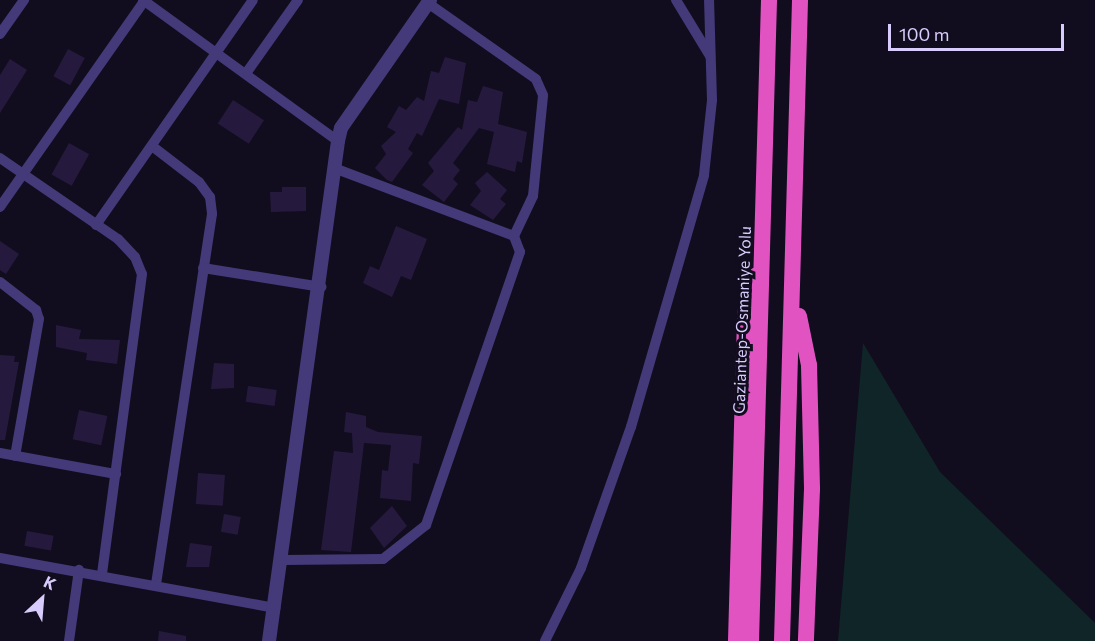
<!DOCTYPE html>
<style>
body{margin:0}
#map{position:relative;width:1095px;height:641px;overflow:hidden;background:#120d1e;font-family:Commissioner,sans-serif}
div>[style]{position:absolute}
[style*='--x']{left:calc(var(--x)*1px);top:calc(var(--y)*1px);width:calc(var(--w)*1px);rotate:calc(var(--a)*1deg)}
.green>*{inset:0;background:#102527}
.building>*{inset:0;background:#251a3d;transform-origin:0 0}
.minor>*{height:10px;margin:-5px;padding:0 5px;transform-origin:5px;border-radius:5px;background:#443a7a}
.tertiary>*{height:14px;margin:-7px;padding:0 7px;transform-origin:7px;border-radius:7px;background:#443a7a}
.trunk>*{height:16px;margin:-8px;padding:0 8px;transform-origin:8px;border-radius:8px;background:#e253c2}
span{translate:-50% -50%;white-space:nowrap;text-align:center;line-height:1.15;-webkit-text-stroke:6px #120d1e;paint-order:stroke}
.street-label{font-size:16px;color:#d7ccfc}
.north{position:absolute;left:12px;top:569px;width:60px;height:60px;-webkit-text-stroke:4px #120d1e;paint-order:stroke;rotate:26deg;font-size:16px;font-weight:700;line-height:24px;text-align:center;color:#d7ccfc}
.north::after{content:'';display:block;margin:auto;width:21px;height:27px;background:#d7ccfc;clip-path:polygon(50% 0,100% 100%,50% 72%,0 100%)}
.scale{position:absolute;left:888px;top:24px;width:176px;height:27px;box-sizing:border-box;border:3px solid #d7ccfc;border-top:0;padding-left:8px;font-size:18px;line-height:21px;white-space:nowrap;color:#d7ccfc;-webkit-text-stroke:4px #120d1e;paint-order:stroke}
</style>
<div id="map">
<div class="green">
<div style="clip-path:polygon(863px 343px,940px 472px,1095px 623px,1095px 641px,838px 641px)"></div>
</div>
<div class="building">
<div style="left:68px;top:49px;width:19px;height:31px;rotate:28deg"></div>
<div style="clip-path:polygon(445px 57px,466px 63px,459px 104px,439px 99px,422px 136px,417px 133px,408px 149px,413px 153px,392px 182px,387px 180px,375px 168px,386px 154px,381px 146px,396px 132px,387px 127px,399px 106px,406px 110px,417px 97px,424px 101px,431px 71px,439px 73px)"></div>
<div style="clip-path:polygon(10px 59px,27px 70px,0 113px,0 75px)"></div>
<div style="clip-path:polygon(483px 86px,503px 92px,498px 124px,527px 132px,522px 163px,517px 161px,515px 172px,487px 164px,494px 132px,479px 128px,453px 163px,460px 170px,453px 179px,458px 184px,444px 202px,422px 185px,434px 171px,428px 163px,458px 127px,462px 130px,468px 100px,477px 102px)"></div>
<div style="left:233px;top:100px;width:37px;height:28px;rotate:33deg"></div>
<div style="left:69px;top:143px;width:23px;height:36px;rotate:29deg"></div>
<div style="clip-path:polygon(487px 172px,507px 190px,500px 199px,506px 204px,493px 220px,470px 205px,481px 191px,475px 183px)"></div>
<div style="clip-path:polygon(282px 187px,306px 187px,306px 211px,271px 212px,270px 192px,282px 192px)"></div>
<div style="clip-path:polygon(396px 226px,427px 239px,411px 280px,401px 276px,392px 297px,363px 283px,370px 266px,379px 270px)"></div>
<div style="clip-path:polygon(0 241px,19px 254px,6px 274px,0 270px)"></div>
<div style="clip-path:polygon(56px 325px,81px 330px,79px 339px,120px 340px,117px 364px,86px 360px,87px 353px,56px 347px)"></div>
<div style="clip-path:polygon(0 355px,15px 356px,14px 362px,19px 362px,5px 440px,0 440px)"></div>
<div style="clip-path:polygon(214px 363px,234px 364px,234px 388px,211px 389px)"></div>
<div style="left:248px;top:386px;width:29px;height:16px;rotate:8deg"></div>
<div style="left:79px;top:410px;width:29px;height:30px;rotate:12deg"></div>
<div style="clip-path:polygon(346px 412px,366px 416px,366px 427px,378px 432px,422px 436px,419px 464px,413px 463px,411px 501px,380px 498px,382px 470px,388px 471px,391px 445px,364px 443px,351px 552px,321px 550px,334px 451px,353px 453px,352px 433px,344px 432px)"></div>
<div style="left:198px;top:473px;width:27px;height:31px;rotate:4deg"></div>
<div style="clip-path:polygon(392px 506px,407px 526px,384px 548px,370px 528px)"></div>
<div style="left:224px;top:514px;width:17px;height:18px;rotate:10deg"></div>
<div style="left:27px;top:531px;width:27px;height:15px;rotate:10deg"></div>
<div style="clip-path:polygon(190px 543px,212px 546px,209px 567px,186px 567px)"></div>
<div style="clip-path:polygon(159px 631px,186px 636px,186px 641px,158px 641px)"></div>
</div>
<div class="minor">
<div style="--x:143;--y:0;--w:241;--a:35.9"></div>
<div style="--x:676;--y:0;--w:66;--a:58.7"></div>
<div style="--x:0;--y:34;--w:42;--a:-54.8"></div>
<div style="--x:247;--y:72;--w:88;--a:-54.7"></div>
<div style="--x:152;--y:146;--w:59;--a:37.5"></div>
<div style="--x:199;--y:182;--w:19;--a:54"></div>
<div style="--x:210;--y:197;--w:17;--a:83"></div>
<div style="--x:212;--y:214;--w:374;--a:98.6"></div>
<div style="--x:0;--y:158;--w:143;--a:34.5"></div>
<div style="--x:118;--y:239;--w:25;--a:47"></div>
<div style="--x:135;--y:257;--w:18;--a:68"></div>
<div style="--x:142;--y:274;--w:303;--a:97.6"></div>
<div style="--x:334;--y:168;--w:192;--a:20.7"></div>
<div style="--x:0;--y:207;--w:251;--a:-55"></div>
<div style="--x:96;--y:225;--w:274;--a:-55.1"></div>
<div style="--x:203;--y:268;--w:120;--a:9.1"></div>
<div style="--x:0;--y:282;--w:46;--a:37.9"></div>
<div style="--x:36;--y:310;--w:9;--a:72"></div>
<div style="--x:39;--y:319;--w:139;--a:99.9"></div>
<div style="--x:0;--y:453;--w:118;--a:10.3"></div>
<div style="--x:0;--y:558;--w:280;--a:10.3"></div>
<div style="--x:283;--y:560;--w:100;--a:-0.6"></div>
<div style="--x:383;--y:559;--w:55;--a:-38.3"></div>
<div style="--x:426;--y:525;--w:289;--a:-71"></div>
<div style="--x:520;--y:252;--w:17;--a:-111"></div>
<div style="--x:514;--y:236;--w:44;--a:-64.6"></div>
<div style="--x:533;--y:196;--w:101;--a:-84.3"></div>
<div style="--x:543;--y:95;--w:17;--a:-114"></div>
<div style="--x:536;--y:79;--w:132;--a:-144.9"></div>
<div style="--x:69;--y:641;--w:72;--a:-82"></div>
<div style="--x:545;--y:641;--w:81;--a:-63.7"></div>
<div style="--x:581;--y:568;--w:150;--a:-70.5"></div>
<div style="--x:631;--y:427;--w:262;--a:-73.8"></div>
<div style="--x:704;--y:175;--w:75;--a:-83.9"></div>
<div style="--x:712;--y:100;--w:100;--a:-91.7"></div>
</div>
<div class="tertiary">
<div style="--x:269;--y:641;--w:505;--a:-82.14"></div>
<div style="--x:338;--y:141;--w:13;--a:-77"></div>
<div style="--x:341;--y:128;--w:156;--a:-55.2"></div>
</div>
<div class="trunk">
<div style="--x:799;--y:316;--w:50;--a:78.5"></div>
<div style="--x:809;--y:365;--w:124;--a:88.6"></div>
<div style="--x:812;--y:489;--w:152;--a:92.3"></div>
<div style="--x:736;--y:641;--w:330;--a:-88.4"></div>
<div style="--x:745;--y:311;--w:37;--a:-73"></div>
<div style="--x:751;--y:641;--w:641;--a:-88.39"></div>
<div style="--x:782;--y:641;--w:641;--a:-88.39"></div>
</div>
<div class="street-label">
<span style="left:742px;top:320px;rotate:-88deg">Gaziantep-Osmaniye Yolu</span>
</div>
<div class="north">K</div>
<div class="scale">100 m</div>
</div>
